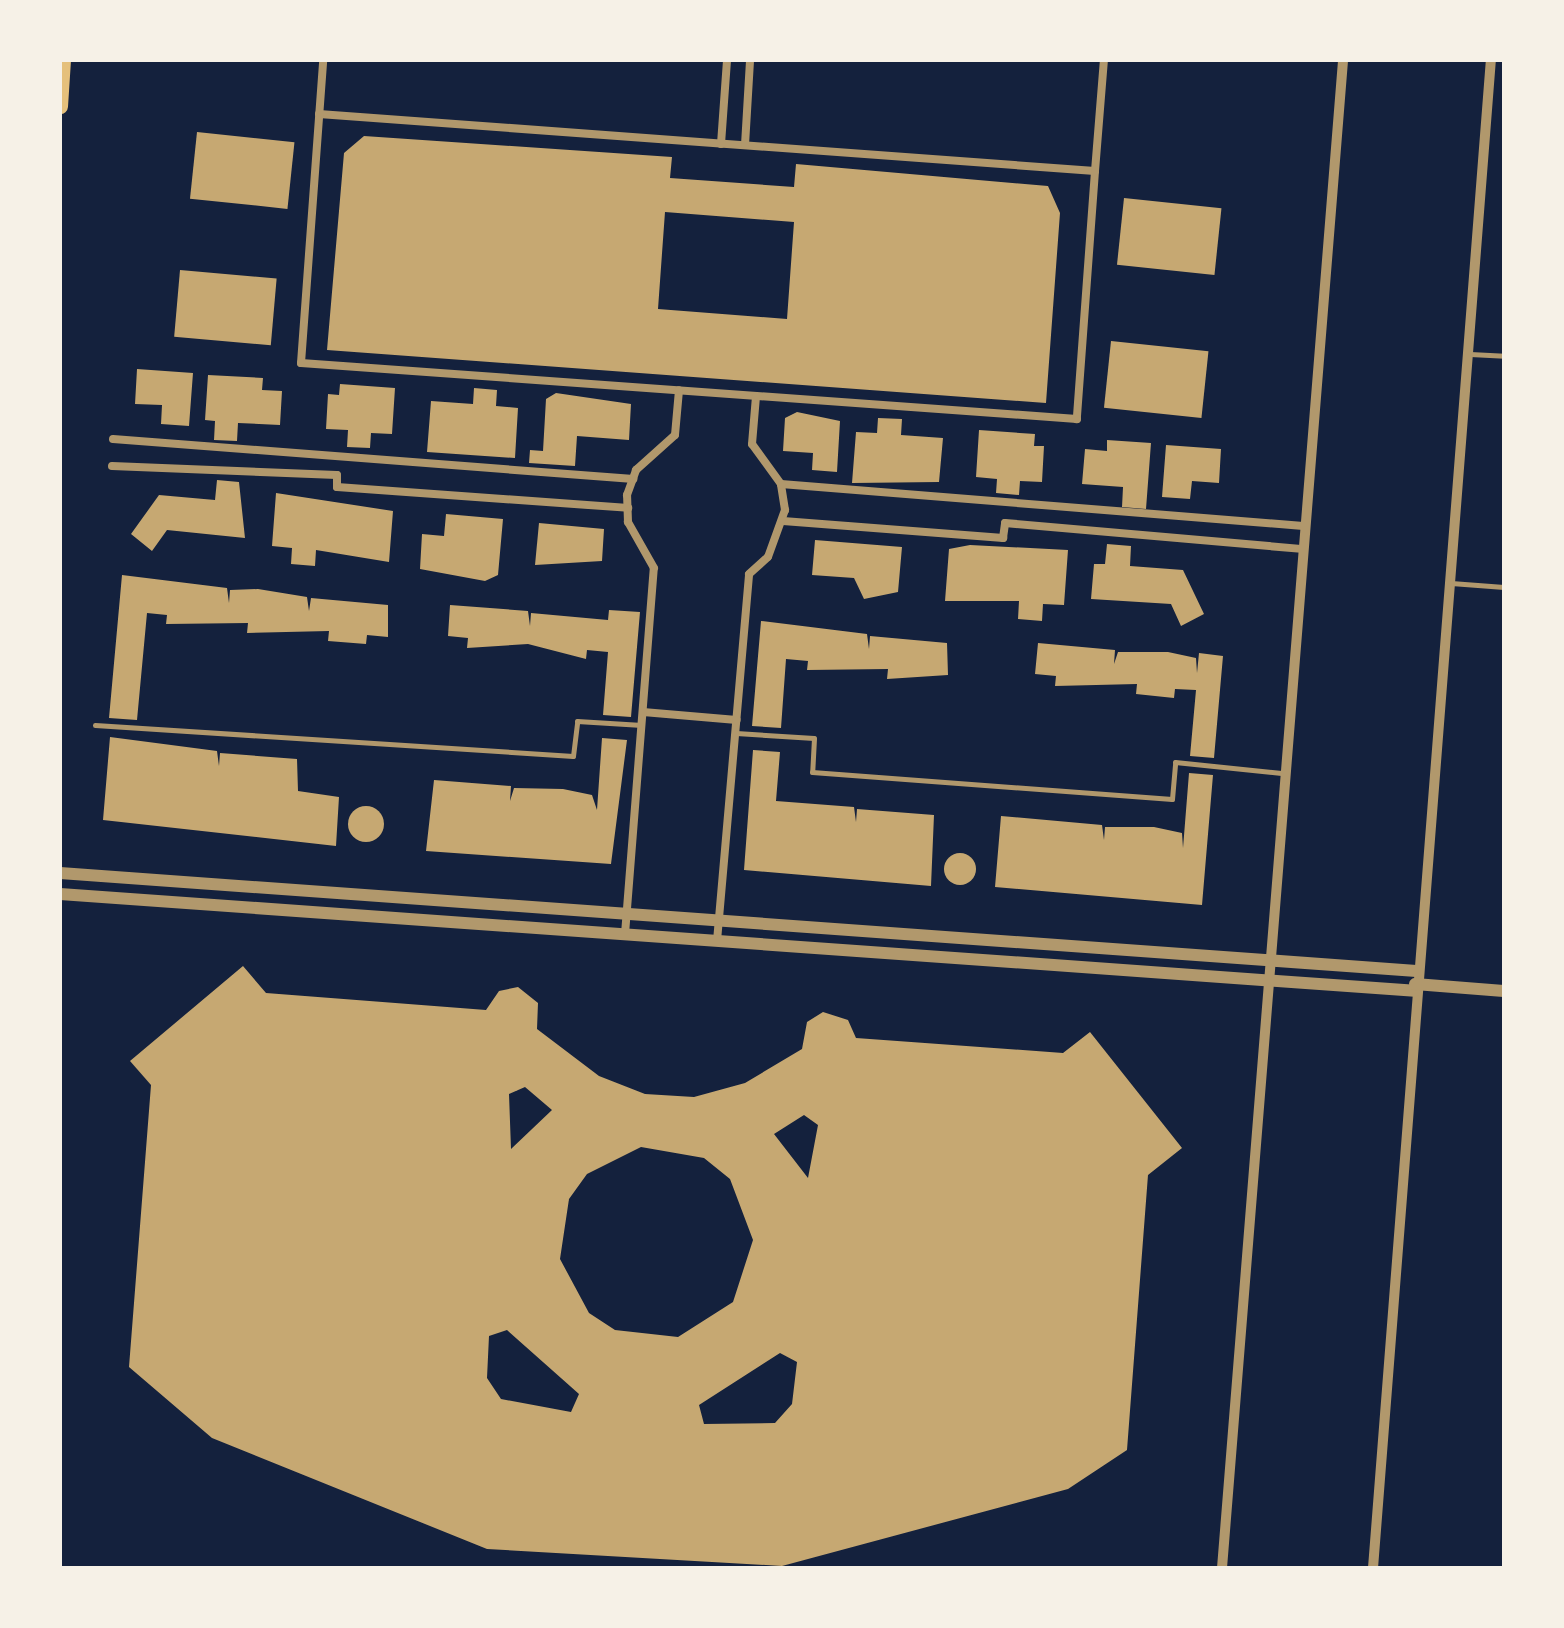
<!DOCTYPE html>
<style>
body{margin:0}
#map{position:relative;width:1564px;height:1628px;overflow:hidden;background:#14213d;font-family:Montserrat,sans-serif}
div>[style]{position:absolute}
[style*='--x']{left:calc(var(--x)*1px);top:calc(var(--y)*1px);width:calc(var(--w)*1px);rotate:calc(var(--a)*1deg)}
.building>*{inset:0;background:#c6a872;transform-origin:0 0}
.round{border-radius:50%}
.service>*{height:5px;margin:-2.5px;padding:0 2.5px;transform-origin:2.5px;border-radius:2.5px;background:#b1986c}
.pedestrian>*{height:8px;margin:-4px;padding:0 4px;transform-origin:4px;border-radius:4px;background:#b1986c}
.minor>*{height:10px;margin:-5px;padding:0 5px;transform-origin:5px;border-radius:5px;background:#b1986c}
.tertiary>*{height:12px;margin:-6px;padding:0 6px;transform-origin:6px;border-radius:6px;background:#b1986c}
.secondary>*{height:15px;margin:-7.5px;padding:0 7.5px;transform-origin:7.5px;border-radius:7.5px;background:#e5c07b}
span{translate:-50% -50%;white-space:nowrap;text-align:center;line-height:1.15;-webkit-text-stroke:8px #f6f1e7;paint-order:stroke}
.frame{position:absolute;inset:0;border:62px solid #f6f1e7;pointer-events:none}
</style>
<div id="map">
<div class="building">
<div style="left:197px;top:132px;width:98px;height:67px;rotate:6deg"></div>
<div style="clip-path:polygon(evenodd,364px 136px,672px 157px,670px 178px,794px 187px,796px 164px,1048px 186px,1060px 213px,1046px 403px,327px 350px,344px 153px,364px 136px,665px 212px,794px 222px,787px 319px,658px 309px,665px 212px)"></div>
<div style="left:1124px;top:198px;width:98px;height:67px;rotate:6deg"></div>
<div style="left:180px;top:270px;width:97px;height:67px;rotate:5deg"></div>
<div style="left:1111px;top:341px;width:98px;height:67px;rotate:6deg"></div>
<div style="clip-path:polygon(137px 369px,193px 373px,189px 426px,161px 424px,162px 405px,135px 404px)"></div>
<div style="clip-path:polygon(208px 375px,263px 378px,262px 390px,282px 391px,280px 425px,238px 423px,237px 441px,214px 440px,215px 421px,205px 420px)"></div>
<div style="clip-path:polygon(340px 384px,395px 388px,392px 434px,371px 433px,370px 448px,347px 447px,348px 430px,326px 429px,328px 394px,339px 395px)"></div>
<div style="clip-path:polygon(474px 388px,497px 390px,496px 406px,518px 408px,515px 458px,427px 452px,431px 401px,473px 404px)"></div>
<div style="clip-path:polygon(556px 393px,631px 404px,629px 440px,577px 436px,575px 466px,529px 463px,530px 450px,543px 451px,546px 399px)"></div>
<div style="clip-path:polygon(797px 412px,840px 421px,837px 472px,812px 470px,813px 453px,783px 451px,785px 418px)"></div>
<div style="clip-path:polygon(878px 418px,902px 419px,901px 435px,943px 438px,939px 482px,852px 483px,856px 432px,877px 433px)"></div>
<div style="clip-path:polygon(979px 430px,1035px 434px,1034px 446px,1044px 446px,1042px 482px,1020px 481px,1019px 495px,996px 493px,997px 479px,976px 477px)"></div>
<div style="clip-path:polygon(1107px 440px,1151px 443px,1146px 509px,1122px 507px,1123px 487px,1082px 484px,1085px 449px,1107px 451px)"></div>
<div style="clip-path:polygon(1166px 445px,1221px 449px,1219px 483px,1192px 481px,1190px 499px,1162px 497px)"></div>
<div style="clip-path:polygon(217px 480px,239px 482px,245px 538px,167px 530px,152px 551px,131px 534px,159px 495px,215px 500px)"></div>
<div style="clip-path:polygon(276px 493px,393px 511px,389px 562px,316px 550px,315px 566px,291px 564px,292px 548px,272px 546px)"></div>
<div style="clip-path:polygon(446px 514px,503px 519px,498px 575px,485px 581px,420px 569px,422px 534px,444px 536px)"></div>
<div style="clip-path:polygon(539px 523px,604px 529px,602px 561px,535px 565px)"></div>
<div style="clip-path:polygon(815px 540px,902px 547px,898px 592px,864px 599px,854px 578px,812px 575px)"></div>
<div style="clip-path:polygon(1107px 544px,1131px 546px,1130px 566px,1183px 570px,1204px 614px,1181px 626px,1171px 604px,1091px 599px,1094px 564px,1105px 564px)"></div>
<div style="clip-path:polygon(970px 545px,1068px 550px,1064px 605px,1043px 604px,1042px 621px,1018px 619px,1019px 601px,945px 601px,949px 549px)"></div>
<div style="clip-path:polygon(122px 575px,227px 588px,229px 603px,230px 590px,258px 589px,307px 597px,309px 611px,311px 598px,388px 605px,388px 637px,367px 635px,366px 644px,328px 641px,329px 631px,247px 633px,248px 623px,166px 624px,167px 615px,147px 613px,137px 720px,109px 718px)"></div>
<div style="clip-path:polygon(450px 605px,528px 611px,530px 626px,531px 613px,608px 620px,609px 610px,640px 612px,631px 717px,603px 715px,608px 652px,587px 650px,586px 659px,528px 644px,467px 648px,468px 638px,448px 636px)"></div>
<div style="clip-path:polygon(761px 621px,867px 634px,869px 649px,870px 636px,947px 643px,948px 675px,887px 679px,888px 669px,807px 670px,808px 661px,786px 659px,781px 728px,752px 726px)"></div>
<div style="clip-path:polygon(1038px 643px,1115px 650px,1114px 664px,1118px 652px,1168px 652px,1196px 658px,1197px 673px,1199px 653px,1223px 656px,1214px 758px,1190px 756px,1196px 690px,1175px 689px,1174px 698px,1136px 694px,1137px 684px,1055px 686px,1056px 676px,1035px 674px)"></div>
<div style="clip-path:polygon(110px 737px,217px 751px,219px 766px,220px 753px,297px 759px,298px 791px,339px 797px,336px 846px,103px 820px)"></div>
<div style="clip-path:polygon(602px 738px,627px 740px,611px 864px,426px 851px,434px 780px,511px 786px,510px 801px,514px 788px,563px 789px,592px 795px,597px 810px)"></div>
<div style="clip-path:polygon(753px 750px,780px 752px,776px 801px,854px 807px,856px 822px,857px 809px,934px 815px,931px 886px,744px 870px)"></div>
<div style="clip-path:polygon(1189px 773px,1213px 775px,1202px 905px,995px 887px,1001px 816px,1102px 825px,1104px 840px,1105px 827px,1154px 827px,1182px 833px,1183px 848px)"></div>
<div class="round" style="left:348px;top:806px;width:36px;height:36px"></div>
<div class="round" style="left:944px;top:853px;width:32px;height:32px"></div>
<div style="clip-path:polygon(evenodd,243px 966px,266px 993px,486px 1010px,499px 991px,518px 987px,538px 1003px,537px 1029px,599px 1076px,645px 1094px,694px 1097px,745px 1083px,802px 1049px,807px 1022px,823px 1012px,848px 1020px,856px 1038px,1063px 1053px,1090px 1032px,1182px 1148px,1148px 1175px,1127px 1450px,1068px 1489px,782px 1566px,487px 1549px,212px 1438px,129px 1367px,151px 1085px,130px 1061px,243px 966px,525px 1087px,552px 1110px,511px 1149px,509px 1094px,525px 1087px,243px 966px,804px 1115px,818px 1125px,808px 1178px,774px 1134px,804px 1115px,243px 966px,641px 1147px,704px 1158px,730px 1179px,753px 1240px,733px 1302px,678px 1337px,615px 1330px,589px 1313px,560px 1259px,569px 1199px,587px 1174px,641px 1147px,243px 966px,507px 1330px,579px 1394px,571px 1412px,501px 1399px,487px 1378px,489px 1336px,507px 1330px,243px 966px,780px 1353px,797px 1362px,792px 1404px,775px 1423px,704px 1424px,699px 1405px,780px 1353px)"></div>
</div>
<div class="service">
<div style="--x:1470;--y:354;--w:34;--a:3"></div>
<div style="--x:1451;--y:583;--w:53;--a:4.3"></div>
<div style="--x:95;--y:725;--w:479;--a:3.7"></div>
<div style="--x:573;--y:756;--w:35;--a:-83"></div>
<div style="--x:577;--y:721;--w:65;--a:3.5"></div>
<div style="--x:736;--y:733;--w:78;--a:3.7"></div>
<div style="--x:814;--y:738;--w:34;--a:93"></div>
<div style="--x:812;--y:772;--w:361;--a:4.3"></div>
<div style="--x:1172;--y:799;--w:37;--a:-85"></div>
<div style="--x:1175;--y:762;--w:107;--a:5.9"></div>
</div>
<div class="pedestrian">
<div style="--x:319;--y:114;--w:778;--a:4.2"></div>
<div style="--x:1095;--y:171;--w:249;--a:94.2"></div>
<div style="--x:1077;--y:419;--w:778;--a:-175.87"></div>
<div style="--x:301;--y:363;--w:304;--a:-85.8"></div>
<div style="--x:721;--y:144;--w:84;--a:-85.9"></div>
<div style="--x:745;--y:145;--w:85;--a:-86.6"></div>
<div style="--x:1095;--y:171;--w:111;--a:-85.4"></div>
<div style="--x:113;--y:439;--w:522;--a:4.4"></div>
<div style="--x:112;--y:466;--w:225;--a:2.3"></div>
<div style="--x:337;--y:475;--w:12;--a:90"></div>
<div style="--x:337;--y:487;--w:292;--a:4.1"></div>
<div style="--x:781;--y:484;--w:524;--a:4.6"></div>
<div style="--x:783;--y:521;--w:221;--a:4.4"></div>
<div style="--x:1003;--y:538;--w:15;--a:-82"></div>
<div style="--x:1005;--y:523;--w:297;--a:5"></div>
<div style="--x:643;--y:712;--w:94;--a:4.9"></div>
<div style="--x:625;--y:934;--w:367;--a:-85.5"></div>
<div style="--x:654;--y:568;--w:53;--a:-119.5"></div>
<div style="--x:628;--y:522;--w:27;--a:-92"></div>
<div style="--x:627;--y:495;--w:27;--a:-70"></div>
<div style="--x:636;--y:470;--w:52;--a:-41.9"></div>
<div style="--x:675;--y:435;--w:45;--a:-84.9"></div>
<div style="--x:717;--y:941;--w:368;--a:-85"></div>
<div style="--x:749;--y:574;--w:25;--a:-42"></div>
<div style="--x:768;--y:557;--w:50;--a:-70.1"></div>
<div style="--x:785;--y:510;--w:26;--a:-99"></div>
<div style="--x:781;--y:484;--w:49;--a:-125.9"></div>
<div style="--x:752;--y:444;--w:48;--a:-85.2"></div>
</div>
<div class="minor">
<div style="--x:1222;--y:1568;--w:1513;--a:-85.41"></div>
<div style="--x:1373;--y:1568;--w:1513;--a:-85.53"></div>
</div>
<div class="tertiary">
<div style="--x:60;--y:873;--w:1360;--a:4.13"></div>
<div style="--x:60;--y:894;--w:1358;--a:4.09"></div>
<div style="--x:1415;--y:984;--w:89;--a:4.5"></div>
</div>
<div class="secondary">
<div style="--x:60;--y:106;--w:46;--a:-86.3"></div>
</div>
<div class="frame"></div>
</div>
